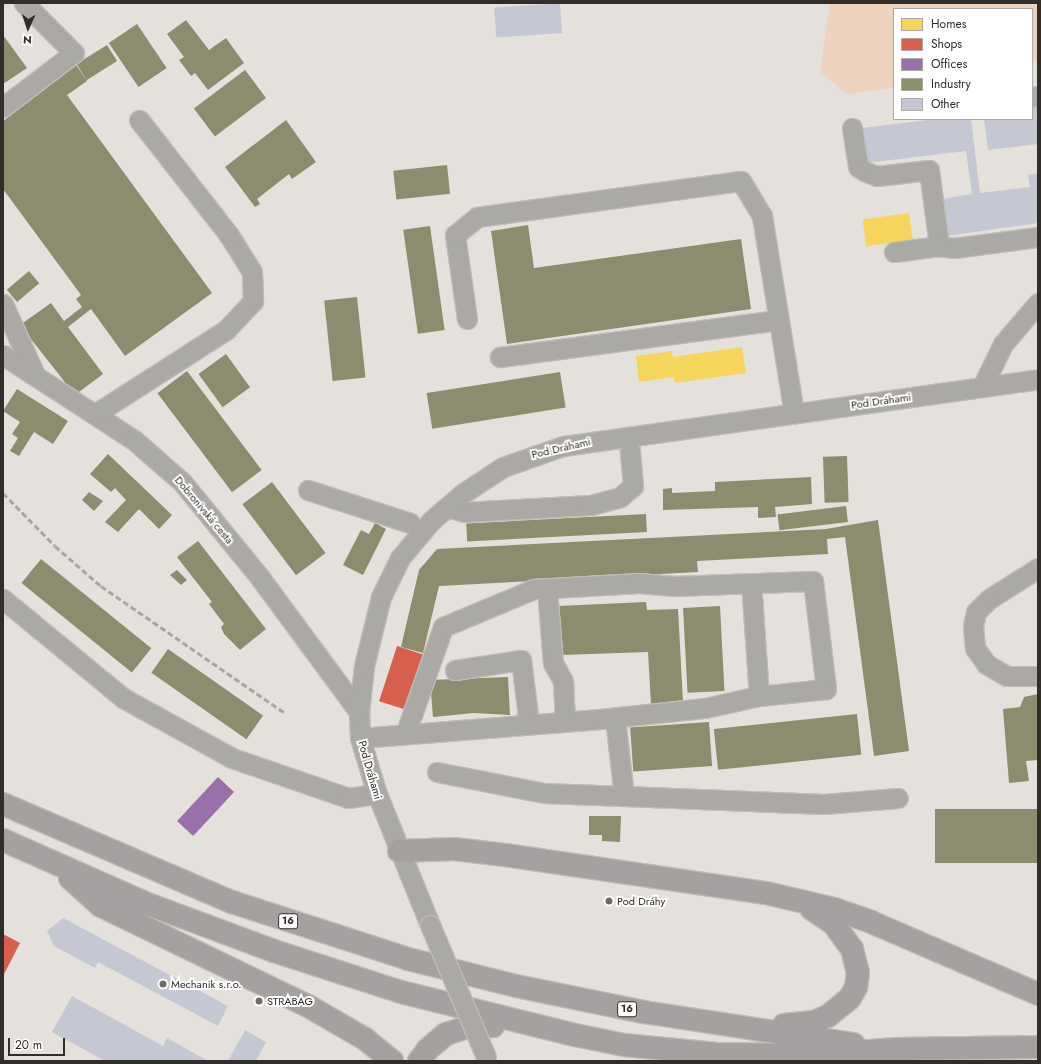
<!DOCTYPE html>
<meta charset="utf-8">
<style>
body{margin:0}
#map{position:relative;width:1041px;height:1064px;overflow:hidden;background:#e4e0dc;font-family:Jost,sans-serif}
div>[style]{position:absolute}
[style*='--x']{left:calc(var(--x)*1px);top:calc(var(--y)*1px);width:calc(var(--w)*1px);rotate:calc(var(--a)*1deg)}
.green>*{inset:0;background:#edd2bd}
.homes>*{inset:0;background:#f6d55c;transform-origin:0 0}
.shops>*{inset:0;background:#d6604d;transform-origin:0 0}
.offices>*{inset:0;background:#9970ab;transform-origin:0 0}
.industry>*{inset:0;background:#8c8c6e;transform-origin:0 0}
.building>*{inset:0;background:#c5c8d2;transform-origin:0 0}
.roads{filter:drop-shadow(1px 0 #bfbcb9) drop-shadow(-1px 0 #bfbcb9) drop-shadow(0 1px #bfbcb9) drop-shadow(0 -1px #bfbcb9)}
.minor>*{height:19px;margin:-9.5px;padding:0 9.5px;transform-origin:9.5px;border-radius:9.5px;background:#aba9a6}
.major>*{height:22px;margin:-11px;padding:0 11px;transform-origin:11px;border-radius:11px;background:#a4a1a0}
.rail>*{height:3px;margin-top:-1.5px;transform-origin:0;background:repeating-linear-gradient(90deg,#a8a7a5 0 6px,transparent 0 9px)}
.bridges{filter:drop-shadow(1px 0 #bfbcb9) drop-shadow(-1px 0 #bfbcb9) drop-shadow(0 1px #bfbcb9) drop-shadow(0 -1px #bfbcb9)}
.minor-bridge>*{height:19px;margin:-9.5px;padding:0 9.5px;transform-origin:9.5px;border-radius:9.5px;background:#aba9a6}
.dots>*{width:11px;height:11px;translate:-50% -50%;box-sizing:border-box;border:2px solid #fff;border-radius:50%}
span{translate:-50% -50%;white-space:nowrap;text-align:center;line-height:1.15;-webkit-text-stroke:4px #fff;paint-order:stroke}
.shield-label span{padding:1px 3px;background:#fff;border:1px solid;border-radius:3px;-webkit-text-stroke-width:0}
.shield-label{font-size:10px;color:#302d2a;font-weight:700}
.street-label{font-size:11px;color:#302d2a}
.poi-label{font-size:11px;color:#302d2a}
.left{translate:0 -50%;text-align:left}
.frame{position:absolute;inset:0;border:4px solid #302d2a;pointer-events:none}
.legend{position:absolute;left:893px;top:8px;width:140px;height:112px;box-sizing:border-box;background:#fff;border:1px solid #acabaa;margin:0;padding:5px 7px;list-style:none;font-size:12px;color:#302d2a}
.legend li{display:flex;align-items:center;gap:8px;height:20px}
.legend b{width:20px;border:1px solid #acabaa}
.north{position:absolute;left:8px;top:8px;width:40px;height:40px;-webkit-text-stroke:3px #fff;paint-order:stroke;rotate:183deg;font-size:11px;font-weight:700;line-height:16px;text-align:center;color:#302d2a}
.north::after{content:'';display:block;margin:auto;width:14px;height:18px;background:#302d2a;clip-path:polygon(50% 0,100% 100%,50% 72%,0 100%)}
.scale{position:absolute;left:8px;top:1038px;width:57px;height:18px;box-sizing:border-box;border:2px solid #302d2a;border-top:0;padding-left:5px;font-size:12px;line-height:14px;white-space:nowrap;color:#302d2a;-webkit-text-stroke:3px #fff;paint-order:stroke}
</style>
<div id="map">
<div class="green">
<div style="clip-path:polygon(830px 3px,1038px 3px,1038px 60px,1032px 62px,1032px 9px,894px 9px,894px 88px,847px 94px,820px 72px)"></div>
</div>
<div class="homes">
<div style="left:909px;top:213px;width:27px;height:47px;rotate:82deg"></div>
<div style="clip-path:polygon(742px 347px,746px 373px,675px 383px,674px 377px,639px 382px,636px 356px,672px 351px,673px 357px)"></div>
</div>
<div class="shops">
<div style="left:397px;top:646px;width:29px;height:58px;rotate:18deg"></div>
<div style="clip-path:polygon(3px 934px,20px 943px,3px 976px)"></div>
</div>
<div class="offices">
<div style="left:218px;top:777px;width:22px;height:60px;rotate:43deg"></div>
</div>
<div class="industry">
<div style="clip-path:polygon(186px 20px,209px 50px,226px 38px,244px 63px,208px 90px,195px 73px,191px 76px,179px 60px,184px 57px,167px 34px)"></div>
<div style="left:137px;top:24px;width:53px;height:34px;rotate:56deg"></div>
<div style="clip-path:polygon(3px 35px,27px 68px,3px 84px)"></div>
<div style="left:107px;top:45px;width:19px;height:36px;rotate:58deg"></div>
<div style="clip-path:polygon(76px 65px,87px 81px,67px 95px,212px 293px,125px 356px,91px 309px,68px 327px,103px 374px,75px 395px,20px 325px,51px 303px,64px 321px,82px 307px,76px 299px,81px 295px,3px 189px,3px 121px)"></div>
<div style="left:245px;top:70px;width:35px;height:64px;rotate:53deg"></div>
<div style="clip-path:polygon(286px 120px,316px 162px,292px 179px,289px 174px,257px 199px,260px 204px,255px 207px,225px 167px)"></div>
<div style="left:447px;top:165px;width:29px;height:54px;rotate:84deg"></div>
<div style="clip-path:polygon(528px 225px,534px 268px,741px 239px,751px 309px,507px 344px,491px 231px)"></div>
<div style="left:430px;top:226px;width:105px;height:27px;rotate:82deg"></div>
<div style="left:29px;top:271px;width:16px;height:29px;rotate:50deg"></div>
<div style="left:357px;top:297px;width:81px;height:33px;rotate:84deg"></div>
<div style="left:226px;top:354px;width:41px;height:34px;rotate:54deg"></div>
<div style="left:187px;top:371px;width:124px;height:37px;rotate:53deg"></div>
<div style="left:560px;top:372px;width:36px;height:135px;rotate:81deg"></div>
<div style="clip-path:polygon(17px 389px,68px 421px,53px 444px,34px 432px,19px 456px,10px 451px,18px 438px,12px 434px,20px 422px,3px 411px)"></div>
<div style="clip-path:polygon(108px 454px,172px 515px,159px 529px,139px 509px,118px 532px,105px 522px,126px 500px,115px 488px,111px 492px,90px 474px)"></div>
<div style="left:847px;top:456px;width:46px;height:24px;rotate:88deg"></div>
<div style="clip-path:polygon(811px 477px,812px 504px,775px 507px,776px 517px,758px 518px,758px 507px,663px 510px,663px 489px,672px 488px,672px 493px,715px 491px,715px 482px)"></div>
<div style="left:272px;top:482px;width:89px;height:37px;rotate:53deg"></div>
<div style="clip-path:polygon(89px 492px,103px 501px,94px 511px,82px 500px)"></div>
<div style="left:846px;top:506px;width:16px;height:69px;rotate:83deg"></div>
<div style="left:646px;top:514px;width:18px;height:180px;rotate:87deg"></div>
<div style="clip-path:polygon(878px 520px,909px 751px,874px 756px,845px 537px,827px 539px,828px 554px,697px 561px,698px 572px,439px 586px,423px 653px,401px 647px,419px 570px,437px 549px,826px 529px)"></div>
<div style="clip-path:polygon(375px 523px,386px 529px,363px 575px,343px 565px,361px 530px,369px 534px)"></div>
<div style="clip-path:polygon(198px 541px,266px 629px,240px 650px,224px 634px,221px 627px,224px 624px,209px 604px,212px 602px,177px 557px)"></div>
<div style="left:41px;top:559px;width:142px;height:31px;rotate:39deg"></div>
<div style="clip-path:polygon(177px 570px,187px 580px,181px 585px,170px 575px)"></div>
<div style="clip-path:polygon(646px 602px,647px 610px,678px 609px,683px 701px,651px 704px,648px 652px,561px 655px,558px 606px)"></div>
<div style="left:720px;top:606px;width:85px;height:37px;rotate:87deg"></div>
<div style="left:168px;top:649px;width:116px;height:29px;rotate:35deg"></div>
<div style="clip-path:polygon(508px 677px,510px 715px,474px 713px,433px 717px,430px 680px)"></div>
<div style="clip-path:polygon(1038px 694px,1038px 760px,1026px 761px,1029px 781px,1009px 783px,1003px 709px,1020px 707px,1024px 697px)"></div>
<div style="left:857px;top:714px;width:41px;height:144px;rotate:84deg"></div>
<div style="left:709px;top:722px;width:44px;height:79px;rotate:86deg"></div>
<div style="left:1038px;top:809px;width:54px;height:103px;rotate:90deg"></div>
<div style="clip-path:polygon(589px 816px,621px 816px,620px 842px,602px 841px,602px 835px,589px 835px)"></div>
</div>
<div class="building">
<div style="left:560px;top:3px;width:30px;height:66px;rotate:86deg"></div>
<div style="clip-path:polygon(1038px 105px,1038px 144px,988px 150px,984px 119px,1032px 119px,1032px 106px)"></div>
<div style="clip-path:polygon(936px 119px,971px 119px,980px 193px,1030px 187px,1028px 175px,1038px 173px,1038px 223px,947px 236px,942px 199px,972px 194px,966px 151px,866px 163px,862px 128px)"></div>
<div style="clip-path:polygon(63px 918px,228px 1006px,218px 1026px,98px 962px,95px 968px,54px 946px,47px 931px)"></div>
<div style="clip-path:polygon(72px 996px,163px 1046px,167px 1038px,208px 1061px,105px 1061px,52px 1032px)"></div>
<div style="clip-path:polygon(245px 1030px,266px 1042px,256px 1061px,228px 1061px)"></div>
</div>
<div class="roads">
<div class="minor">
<div style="--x:1032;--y:97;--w:6;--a:-9"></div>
<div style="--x:3;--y:107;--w:89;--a:-37.3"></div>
<div style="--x:74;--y:53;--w:71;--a:-135"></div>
<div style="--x:852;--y:128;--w:39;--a:81"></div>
<div style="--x:858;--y:167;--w:7;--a:34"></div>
<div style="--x:864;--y:171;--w:14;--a:21"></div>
<div style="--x:877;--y:176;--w:52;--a:-6.6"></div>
<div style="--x:929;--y:170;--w:77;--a:82.5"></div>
<div style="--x:939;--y:246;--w:15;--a:8"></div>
<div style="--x:954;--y:248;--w:85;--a:-7.5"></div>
<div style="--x:894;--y:252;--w:45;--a:-7.6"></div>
<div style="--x:3;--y:304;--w:80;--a:65.7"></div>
<div style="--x:467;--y:319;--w:85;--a:-98.1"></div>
<div style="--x:455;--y:235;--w:28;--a:-39"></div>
<div style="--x:477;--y:217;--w:266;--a:-7.8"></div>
<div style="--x:741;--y:181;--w:41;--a:59"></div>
<div style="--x:762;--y:216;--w:200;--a:80.8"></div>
<div style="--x:3;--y:355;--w:156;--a:33"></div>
<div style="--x:134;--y:440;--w:64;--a:41.2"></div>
<div style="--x:182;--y:482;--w:125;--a:50.8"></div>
<div style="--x:261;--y:579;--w:165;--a:53.6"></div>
<div style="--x:500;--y:357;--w:280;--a:-7.6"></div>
<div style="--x:982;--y:387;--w:48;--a:-64"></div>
<div style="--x:1003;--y:344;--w:54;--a:-49.5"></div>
<div style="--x:95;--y:414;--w:156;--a:-32.7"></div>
<div style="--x:226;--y:330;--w:40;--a:-47"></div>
<div style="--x:253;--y:301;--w:29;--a:-92"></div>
<div style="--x:252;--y:272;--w:44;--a:-121.9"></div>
<div style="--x:229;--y:235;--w:146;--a:-128"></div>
<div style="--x:308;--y:490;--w:107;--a:17.9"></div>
<div style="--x:447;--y:507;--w:18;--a:16"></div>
<div style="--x:464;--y:512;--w:127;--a:-3.2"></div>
<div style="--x:591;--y:505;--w:30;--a:-15"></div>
<div style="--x:620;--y:497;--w:17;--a:-40"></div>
<div style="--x:633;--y:486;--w:36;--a:-95"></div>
<div style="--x:1038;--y:568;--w:58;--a:147.7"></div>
<div style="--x:989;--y:599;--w:18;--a:135"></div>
<div style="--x:976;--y:612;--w:14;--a:102"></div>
<div style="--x:973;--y:626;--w:22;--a:85"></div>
<div style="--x:975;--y:648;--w:19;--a:55"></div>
<div style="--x:986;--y:664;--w:24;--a:30"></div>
<div style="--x:1007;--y:676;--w:31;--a:0"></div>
<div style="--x:547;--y:589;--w:74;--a:85.4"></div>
<div style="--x:553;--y:663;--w:21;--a:61"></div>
<div style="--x:563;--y:681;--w:41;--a:87.2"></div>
<div style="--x:3;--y:599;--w:156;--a:39.5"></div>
<div style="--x:123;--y:698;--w:124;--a:28.8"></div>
<div style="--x:232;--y:758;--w:123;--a:19"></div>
<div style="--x:348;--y:798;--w:29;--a:-8"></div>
<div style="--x:455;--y:670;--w:67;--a:-8.6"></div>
<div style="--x:521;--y:660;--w:64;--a:82.9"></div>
<div style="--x:406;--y:732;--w:111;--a:-70.6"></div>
<div style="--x:443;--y:627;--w:99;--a:-22.7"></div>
<div style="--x:534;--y:589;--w:105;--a:-3.3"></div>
<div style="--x:639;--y:583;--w:35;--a:5"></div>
<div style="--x:674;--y:586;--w:139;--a:-2.1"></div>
<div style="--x:813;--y:581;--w:109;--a:83.1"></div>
<div style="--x:826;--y:689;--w:67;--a:174"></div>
<div style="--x:360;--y:738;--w:241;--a:-4.5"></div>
<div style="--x:600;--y:719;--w:106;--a:-6"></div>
<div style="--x:705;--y:708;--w:55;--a:-12.5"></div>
<div style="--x:759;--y:696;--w:113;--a:-94"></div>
<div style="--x:437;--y:772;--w:109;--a:11.1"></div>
<div style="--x:544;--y:793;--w:80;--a:2.1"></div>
<div style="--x:624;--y:796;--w:79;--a:-96.6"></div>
<div style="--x:624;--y:796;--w:200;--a:2.3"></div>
<div style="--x:824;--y:804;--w:74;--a:-4.6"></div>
<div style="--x:430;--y:925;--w:141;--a:-112"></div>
<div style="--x:377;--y:794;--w:59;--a:-106.9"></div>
<div style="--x:360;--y:738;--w:26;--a:-92"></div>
<div style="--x:359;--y:712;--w:46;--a:-83.8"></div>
<div style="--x:364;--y:666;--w:71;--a:-76.2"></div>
<div style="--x:381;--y:597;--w:43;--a:-64"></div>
<div style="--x:400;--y:558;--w:48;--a:-50"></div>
<div style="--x:431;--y:521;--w:41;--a:-41.1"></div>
<div style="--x:462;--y:494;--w:49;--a:-33.4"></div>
<div style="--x:503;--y:467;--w:64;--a:-19.3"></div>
<div style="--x:563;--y:446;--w:480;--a:-8"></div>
</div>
<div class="major">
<div style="--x:3;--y:804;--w:249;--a:23.2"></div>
<div style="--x:232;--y:902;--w:185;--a:17.9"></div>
<div style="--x:408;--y:959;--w:111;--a:14"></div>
<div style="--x:516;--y:986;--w:131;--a:11.5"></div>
<div style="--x:644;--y:1012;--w:212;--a:8.7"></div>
<div style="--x:3;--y:840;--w:155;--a:23.9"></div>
<div style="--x:145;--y:903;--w:138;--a:20.4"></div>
<div style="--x:274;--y:951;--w:133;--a:17.9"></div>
<div style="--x:401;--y:992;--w:179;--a:13.9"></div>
<div style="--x:575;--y:1035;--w:50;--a:11.5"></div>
<div style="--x:624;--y:1045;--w:93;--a:5.5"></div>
<div style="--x:717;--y:1054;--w:101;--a:0.6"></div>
<div style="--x:818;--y:1055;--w:79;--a:-4.3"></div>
<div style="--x:897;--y:1049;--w:141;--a:-0.8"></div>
<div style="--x:399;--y:851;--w:55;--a:-2.1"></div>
<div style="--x:454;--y:849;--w:51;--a:6.7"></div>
<div style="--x:505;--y:855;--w:264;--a:8.3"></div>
<div style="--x:766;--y:893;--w:70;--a:13.2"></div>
<div style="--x:834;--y:909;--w:39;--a:19"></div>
<div style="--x:871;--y:922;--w:182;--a:23.3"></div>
<div style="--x:70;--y:878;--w:42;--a:42.1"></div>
<div style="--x:101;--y:906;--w:230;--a:25.8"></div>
<div style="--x:308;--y:1006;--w:66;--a:30.1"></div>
<div style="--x:365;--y:1039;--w:35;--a:39"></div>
<div style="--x:784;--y:1025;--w:30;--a:-6"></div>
<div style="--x:814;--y:1022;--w:15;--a:-23"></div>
<div style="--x:828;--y:1016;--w:28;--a:-39"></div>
<div style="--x:850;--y:998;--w:13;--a:-61"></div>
<div style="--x:856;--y:987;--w:14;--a:-82"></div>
<div style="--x:858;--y:973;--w:25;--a:-104"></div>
<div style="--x:852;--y:949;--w:31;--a:-126"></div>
<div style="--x:834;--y:924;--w:27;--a:-146"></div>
<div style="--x:419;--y:1061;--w:15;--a:-53"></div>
<div style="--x:428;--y:1049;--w:23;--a:-40"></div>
<div style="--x:446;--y:1034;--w:19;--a:-18"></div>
<div style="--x:464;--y:1028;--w:29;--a:-4"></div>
</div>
</div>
<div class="rail">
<div style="--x:3;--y:493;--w:74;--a:45.5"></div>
<div style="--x:55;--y:546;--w:61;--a:41"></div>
<div style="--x:101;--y:586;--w:224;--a:34.6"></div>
</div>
<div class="bridges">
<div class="minor-bridge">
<div style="--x:430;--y:925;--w:143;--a:67"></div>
</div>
</div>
<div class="dots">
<div style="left:609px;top:901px;background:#6f6c68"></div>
<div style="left:163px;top:984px;background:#6f6c68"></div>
<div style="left:259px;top:1001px;background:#6f6c68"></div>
</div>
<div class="shield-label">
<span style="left:288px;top:921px">16</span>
<span style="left:627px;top:1009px">16</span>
</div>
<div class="street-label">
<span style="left:881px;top:401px;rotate:-8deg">Pod Dráhami</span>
<span style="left:561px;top:448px;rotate:-13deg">Pod Dráhami</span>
<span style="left:204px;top:510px;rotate:50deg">Dobronivská cesta</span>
<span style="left:370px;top:770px;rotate:74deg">Pod Dráhami</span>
</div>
<div class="poi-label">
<span class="left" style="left:617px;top:901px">Pod Dráhy</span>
<span class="left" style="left:171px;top:984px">Mechanik s.r.o.</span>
<span class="left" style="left:267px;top:1001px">STRABAG</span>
</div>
<div class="frame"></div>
<ul class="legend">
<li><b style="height:11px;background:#f6d55c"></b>Homes</li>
<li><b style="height:11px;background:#d6604d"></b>Shops</li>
<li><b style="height:11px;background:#9970ab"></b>Offices</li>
<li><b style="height:11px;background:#8c8c6e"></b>Industry</li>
<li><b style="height:11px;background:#c5c8d2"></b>Other</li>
</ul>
<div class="north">N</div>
<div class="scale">20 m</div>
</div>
